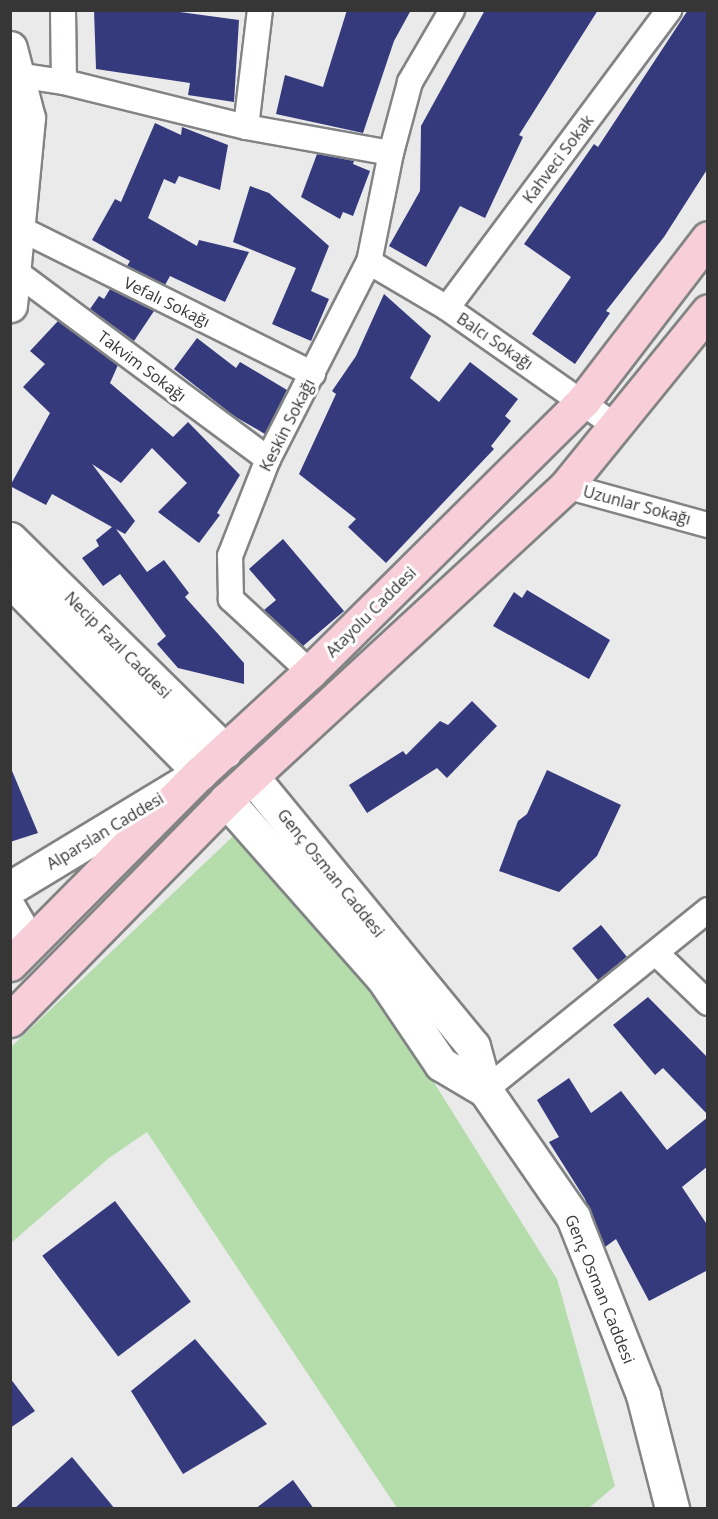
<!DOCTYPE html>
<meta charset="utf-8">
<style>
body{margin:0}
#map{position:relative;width:718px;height:1519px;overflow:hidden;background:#eaeaeb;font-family:"Open Sans",sans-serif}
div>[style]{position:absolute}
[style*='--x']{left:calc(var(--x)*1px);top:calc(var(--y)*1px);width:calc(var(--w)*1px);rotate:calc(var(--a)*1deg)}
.green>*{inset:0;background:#b4ddab}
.building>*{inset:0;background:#343a7c;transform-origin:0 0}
.roads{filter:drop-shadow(2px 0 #828384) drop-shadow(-2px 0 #828384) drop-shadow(0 2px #828384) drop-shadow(0 -2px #828384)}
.street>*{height:24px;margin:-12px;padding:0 12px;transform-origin:12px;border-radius:12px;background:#fff}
.secondary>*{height:33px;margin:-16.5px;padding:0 16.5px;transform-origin:16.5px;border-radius:16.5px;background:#fff}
.primary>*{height:33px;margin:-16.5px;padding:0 16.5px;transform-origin:16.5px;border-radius:16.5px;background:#f8ced9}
span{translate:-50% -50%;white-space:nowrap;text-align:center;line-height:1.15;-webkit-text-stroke:6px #fff;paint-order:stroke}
.street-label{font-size:16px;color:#363636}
.frame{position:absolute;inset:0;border:12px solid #363636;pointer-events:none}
</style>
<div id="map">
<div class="green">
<div style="clip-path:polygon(248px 822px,408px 1041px,557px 1279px,615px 1486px,589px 1508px,397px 1508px,147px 1132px,109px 1158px,11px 1243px,11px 1047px)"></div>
</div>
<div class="building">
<div style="clip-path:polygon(94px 10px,165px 10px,239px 20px,234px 102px,188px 95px,190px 83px,96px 69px)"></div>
<div style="clip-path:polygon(347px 10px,411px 10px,394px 41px,363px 133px,276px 114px,285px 75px,323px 87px)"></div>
<div style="clip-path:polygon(485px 10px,598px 10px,519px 135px,523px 137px,485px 218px,460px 206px,426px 267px,389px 246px,420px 191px,421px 126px)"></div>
<div style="clip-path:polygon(688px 10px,708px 10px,708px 168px,664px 237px,606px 311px,610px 313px,575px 364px,532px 334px,571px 277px,524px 244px,594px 144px,598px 147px)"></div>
<div style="clip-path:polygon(155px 123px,181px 135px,182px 127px,228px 145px,220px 190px,179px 176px,175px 184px,164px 179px,148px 218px,197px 246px,199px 240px,249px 252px,225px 302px,170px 276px,165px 285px,127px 266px,130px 261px,92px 240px,115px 199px,121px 202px)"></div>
<div style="clip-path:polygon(317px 154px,354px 161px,353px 164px,370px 171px,353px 216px,343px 212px,340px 219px,301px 197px)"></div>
<div style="clip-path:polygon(250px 186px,269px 193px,329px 246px,311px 291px,329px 299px,311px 341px,272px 324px,296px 268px,233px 242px)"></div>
<div style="clip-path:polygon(110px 289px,154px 311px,134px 341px,90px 309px,99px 296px,104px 299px)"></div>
<div style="clip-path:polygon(384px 294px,431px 336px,410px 378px,439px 402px,470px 362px,518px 399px,505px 416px,511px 421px,491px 446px,494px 449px,386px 563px,348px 527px,356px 519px,299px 474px,336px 394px,332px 391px,356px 356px)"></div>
<div style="clip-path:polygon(58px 321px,118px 365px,110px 383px,173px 437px,188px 422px,240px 475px,217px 513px,220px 515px,199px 543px,158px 512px,187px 483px,152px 448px,121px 483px,92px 464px,135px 521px,125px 534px,116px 529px,147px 572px,164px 560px,189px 593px,185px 597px,244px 663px,244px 684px,178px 668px,157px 644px,166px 636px,120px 574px,103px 586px,82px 558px,99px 546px,96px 540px,112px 527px,52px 494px,46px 505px,10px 486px,50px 413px,23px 387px,45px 364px,30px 351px)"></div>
<div style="clip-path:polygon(197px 338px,236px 368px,240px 362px,287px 390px,265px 434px,234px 416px,174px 369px)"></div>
<div style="clip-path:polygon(283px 539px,344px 611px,303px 646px,264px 610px,276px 600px,249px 569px)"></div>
<div style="clip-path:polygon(527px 590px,610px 640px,589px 679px,493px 626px,514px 592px,522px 598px)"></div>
<div style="clip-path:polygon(472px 701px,497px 726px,447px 778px,437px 768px,367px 813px,349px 785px,403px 751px,406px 755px,440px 721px,448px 725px)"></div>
<div style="clip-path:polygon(10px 766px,38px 833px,10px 842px)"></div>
<div style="clip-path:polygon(547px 770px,621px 805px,597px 856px,559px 892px,499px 871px,518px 821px,527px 814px)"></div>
<div style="left:601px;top:925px;width:41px;height:37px;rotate:51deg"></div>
<div style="clip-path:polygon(648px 997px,708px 1058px,708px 1115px,663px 1068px,655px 1075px,613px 1025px)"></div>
<div style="clip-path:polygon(569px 1078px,591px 1113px,621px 1091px,667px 1150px,708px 1117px,708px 1166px,682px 1187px,708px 1226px,708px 1270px,649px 1301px,616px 1239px,605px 1247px,585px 1199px,549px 1142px,559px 1137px,537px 1100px)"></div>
<div style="left:115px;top:1201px;width:126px;height:91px;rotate:53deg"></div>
<div style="clip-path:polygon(195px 1339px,267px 1424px,183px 1474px,131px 1391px)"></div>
<div style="clip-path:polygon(10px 1378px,35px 1411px,10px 1428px)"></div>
<div style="clip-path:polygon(72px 1457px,115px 1509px,14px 1509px)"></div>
<div style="clip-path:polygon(293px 1480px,314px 1509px,255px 1509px)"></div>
</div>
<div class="roads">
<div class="street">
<div style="--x:63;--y:10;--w:72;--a:89.2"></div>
<div style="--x:10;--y:74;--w:55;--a:8.4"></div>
<div style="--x:64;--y:82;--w:187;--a:13.9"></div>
<div style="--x:246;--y:127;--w:147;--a:10.2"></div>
<div style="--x:391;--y:153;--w:73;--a:-75"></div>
<div style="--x:410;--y:82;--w:83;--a:-59.7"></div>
<div style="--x:246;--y:127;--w:118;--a:-83.2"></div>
<div style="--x:21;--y:229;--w:326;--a:26.4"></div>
<div style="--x:369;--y:262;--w:91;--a:30.5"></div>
<div style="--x:447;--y:308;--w:208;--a:35"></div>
<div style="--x:16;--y:272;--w:314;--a:36.6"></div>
<div style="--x:447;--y:308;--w:372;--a:-53.3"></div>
<div style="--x:566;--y:486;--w:147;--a:15.4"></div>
<div style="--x:310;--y:672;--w:108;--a:-137.3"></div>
<div style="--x:231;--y:599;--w:43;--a:-91.3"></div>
<div style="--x:230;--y:556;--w:104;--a:-68.6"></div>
<div style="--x:268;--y:459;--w:221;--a:-62.9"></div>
<div style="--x:369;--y:262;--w:111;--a:-78.6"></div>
<div style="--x:656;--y:953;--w:72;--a:43.9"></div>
<div style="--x:485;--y:1090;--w:287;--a:-38.9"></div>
</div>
<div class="secondary">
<div style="--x:10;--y:48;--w:72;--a:75.6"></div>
<div style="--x:28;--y:118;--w:188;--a:95.5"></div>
<div style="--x:10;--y:539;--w:302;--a:44.6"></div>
<div style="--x:10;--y:580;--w:271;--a:45.4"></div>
<div style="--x:200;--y:773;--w:222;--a:148.8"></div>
<div style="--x:252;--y:777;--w:348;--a:50.6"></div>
<div style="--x:473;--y:1046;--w:46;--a:74.7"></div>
<div style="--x:485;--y:1090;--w:155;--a:55.3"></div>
<div style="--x:573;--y:1217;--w:191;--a:68.5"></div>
<div style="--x:643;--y:1395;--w:117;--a:75.6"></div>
<div style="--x:226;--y:800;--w:237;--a:48.6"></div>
<div style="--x:383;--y:978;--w:104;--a:56"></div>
<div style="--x:441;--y:1064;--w:51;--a:30.6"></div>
<div style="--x:10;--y:910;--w:39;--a:60"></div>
</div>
<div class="primary">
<div style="--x:10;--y:964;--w:269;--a:-45.2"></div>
<div style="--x:200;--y:773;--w:149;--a:-42.6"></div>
<div style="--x:310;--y:672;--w:385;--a:-44.8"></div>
<div style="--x:583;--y:401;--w:205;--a:-52.5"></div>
<div style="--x:10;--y:1020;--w:308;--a:-45.5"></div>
<div style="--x:226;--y:800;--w:463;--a:-42.7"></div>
<div style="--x:566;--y:486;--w:225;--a:-50.9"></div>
</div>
</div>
<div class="street-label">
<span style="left:558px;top:159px;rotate:-53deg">Kahveci Sokak</span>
<span style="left:167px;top:302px;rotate:26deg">Vefalı Sokağı</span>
<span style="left:495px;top:341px;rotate:34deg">Balcı Sokağı</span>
<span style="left:142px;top:366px;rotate:37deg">Takvim Sokağı</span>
<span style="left:287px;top:425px;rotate:-63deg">Keskin Sokağı</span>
<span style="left:637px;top:505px;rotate:15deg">Uzunlar Sokağı</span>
<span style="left:371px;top:612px;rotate:-45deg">Atayolu Caddesi</span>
<span style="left:118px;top:645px;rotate:45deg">Necip Fazıl Caddesi</span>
<span style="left:105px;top:831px;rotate:-31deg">Alparslan Caddesi</span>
<span style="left:331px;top:873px;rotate:51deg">Genç Osman Caddesi</span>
<span style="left:600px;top:1289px;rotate:68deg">Genç Osman Caddesi</span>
</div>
<div class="frame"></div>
</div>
